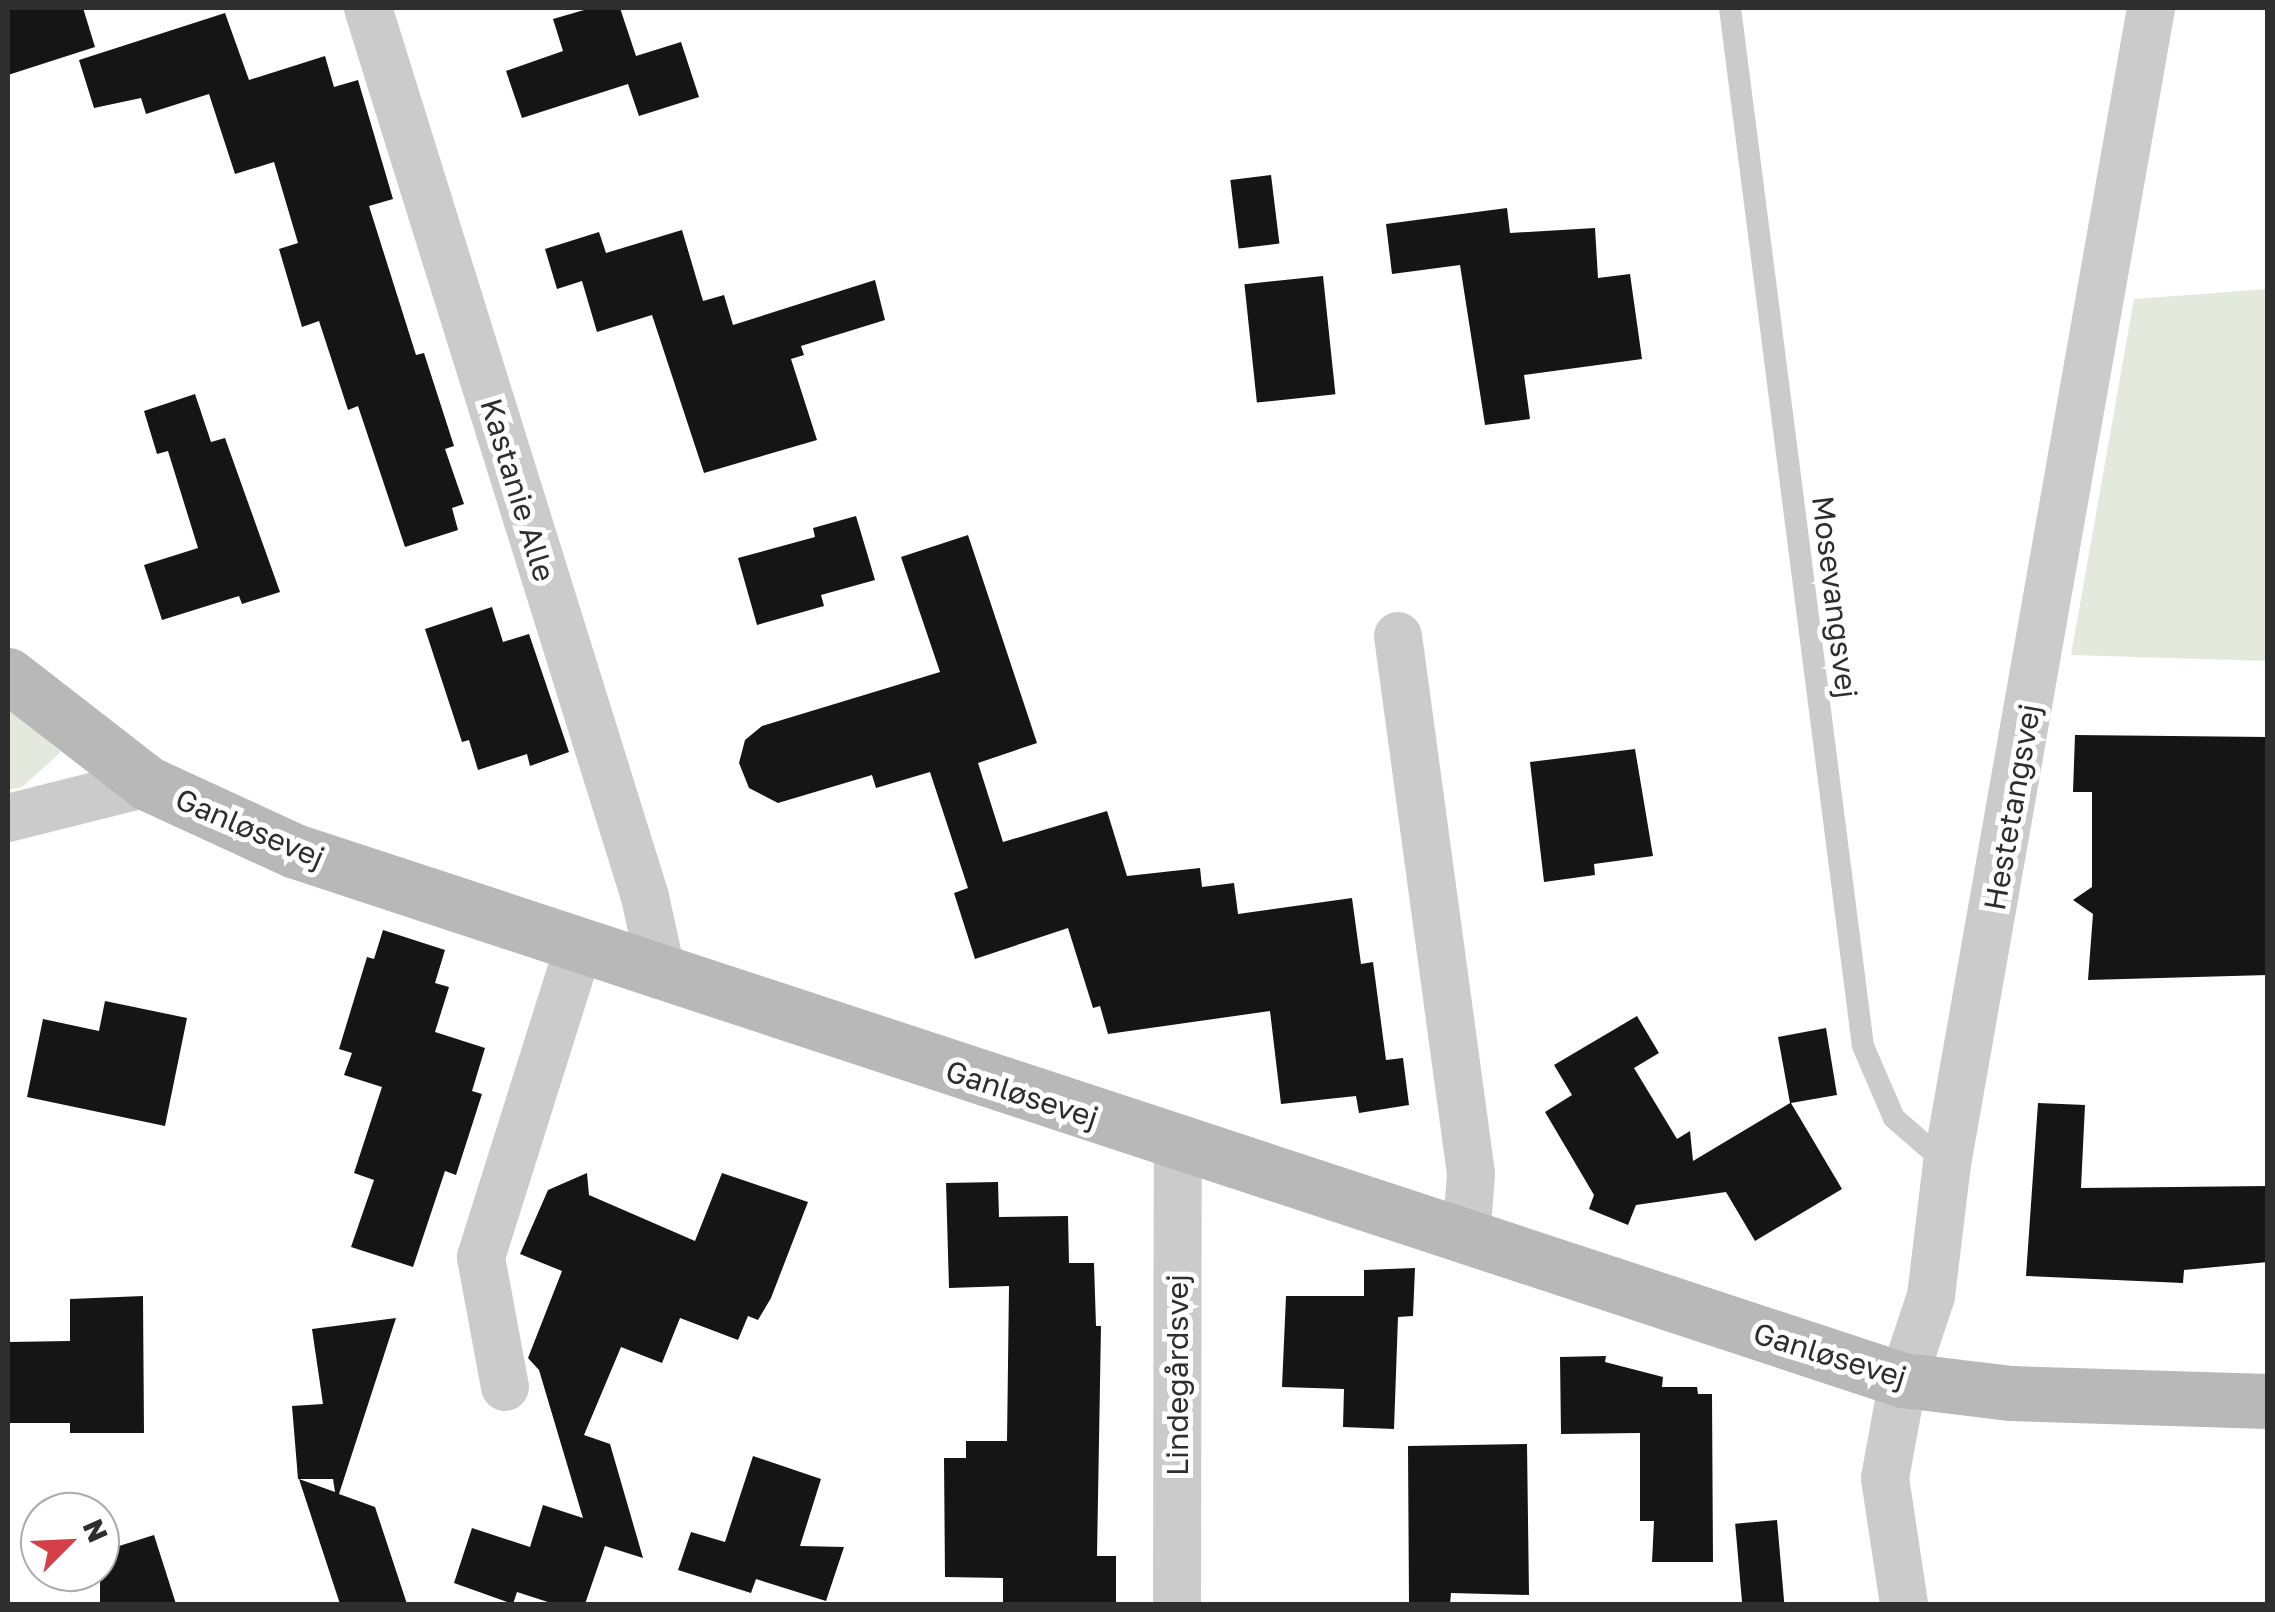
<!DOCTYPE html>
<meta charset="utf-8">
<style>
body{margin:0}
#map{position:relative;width:2275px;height:1612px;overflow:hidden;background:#fff;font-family:"Golos Text",sans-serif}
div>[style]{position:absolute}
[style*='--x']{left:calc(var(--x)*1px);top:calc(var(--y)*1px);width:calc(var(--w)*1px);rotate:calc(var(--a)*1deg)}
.green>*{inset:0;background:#e3eadd}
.building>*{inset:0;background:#151515;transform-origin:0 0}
.lane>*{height:22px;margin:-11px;padding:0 11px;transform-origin:11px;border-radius:11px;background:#cbcbcb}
.street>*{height:48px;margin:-24px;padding:0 24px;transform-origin:24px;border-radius:24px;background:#cbcbcb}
.secondary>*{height:55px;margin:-27.5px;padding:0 27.5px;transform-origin:27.5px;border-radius:27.5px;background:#b8b8b8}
span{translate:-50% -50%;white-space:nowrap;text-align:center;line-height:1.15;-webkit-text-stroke:10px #fff;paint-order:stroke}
.street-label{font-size:30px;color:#2e2e2e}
.frame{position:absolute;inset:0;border:10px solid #2e2e2e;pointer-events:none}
.north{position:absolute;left:20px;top:1492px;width:100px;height:100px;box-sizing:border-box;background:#fff;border:2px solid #ababab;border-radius:50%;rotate:66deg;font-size:28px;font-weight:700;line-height:40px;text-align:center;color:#2e2e2e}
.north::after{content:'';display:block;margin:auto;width:35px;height:45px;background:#d53f47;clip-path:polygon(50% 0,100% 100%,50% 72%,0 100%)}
</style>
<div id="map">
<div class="green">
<div style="clip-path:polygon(2267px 289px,2267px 661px,2071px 655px,2134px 299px)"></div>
<div style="clip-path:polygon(8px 706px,61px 752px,22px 787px,8px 790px)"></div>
</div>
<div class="building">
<div style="clip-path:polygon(8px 8px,83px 8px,95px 47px,8px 75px)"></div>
<div style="clip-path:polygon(591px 8px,620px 8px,636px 56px,681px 42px,699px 97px,639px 116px,628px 84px,522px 118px,506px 71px,563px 51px,553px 19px)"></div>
<div style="clip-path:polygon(225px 13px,249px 80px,325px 56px,334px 87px,358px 80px,393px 199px,369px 206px,416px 355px,424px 353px,454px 446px,445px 449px,464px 504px,452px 508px,458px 530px,405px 547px,358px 406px,348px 410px,319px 321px,302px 327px,279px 249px,298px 243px,274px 162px,235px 174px,209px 94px,146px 114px,141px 98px,94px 108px,79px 60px)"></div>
<div style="left:1271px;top:175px;width:69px;height:41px;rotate:83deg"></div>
<div style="clip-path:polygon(1507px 208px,1510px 233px,1595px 228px,1598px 278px,1630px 274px,1642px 359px,1524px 375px,1530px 419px,1485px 425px,1460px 265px,1392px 274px,1386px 224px)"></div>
<div style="clip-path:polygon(682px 230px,703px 301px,724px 295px,733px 325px,875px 280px,885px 320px,801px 346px,804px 355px,791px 359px,817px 440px,704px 473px,652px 315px,597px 332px,582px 281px,557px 289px,545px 249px,599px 232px,606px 253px)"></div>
<div style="left:1323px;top:276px;width:119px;height:79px;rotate:84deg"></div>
<div style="clip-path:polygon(195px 394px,211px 442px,225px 438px,280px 592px,242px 604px,239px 596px,162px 620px,144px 565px,198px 548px,168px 451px,157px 454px,144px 411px)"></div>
<div style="clip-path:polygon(856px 516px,875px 580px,821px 595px,824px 606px,757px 625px,738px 558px,815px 537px,813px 528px)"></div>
<div style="clip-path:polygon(968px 535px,1037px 743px,978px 763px,1003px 842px,1107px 811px,1127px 876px,1200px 868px,1202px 887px,1234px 883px,1238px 914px,1352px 898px,1361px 964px,1373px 962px,1386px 1060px,1403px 1058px,1409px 1105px,1359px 1113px,1356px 1096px,1281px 1104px,1270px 1011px,1108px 1034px,1100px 1006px,1093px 1008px,1068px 928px,975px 959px,954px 893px,968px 888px,930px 772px,876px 788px,872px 775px,778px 803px,749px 788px,739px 763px,745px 740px,762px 726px,940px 672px,901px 557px)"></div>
<div style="clip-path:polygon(492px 607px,503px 642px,529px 634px,569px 752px,530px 766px,527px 754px,478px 770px,469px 740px,462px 742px,425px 629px)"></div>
<div style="clip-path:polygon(2075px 735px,2268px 737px,2268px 975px,2088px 980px,2093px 914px,2073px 900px,2092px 887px,2092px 792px,2073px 792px)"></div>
<div style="clip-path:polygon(1635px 749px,1653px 856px,1594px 864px,1595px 875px,1544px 882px,1530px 762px)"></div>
<div style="clip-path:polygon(383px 930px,445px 950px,435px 983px,449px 987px,435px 1032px,485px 1048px,472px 1091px,482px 1094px,456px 1175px,445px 1171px,413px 1267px,351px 1247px,374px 1180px,354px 1173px,382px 1087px,344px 1075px,352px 1053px,339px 1049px,367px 957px,374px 959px)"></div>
<div style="clip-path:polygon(105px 1001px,187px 1018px,165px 1126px,27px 1097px,43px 1019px,99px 1031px)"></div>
<div style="clip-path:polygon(1637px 1016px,1659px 1053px,1634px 1068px,1677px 1139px,1690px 1131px,1693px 1161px,1790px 1103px,1778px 1037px,1826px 1028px,1837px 1095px,1791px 1103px,1842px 1189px,1755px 1241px,1726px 1192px,1636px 1205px,1628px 1225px,1589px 1209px,1594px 1195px,1545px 1112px,1572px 1095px,1554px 1065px)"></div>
<div style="clip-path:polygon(2038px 1103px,2085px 1105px,2081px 1188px,2268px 1186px,2268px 1262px,2184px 1270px,2183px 1283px,2026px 1276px)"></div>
<div style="clip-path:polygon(587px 1173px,589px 1195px,695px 1241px,722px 1173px,808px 1202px,771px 1298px,758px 1320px,748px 1316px,738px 1340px,680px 1318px,662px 1363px,621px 1347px,584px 1435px,610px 1444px,643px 1558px,605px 1546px,585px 1604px,554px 1604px,517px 1592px,513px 1604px,454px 1583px,472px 1528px,530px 1547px,543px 1505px,583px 1518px,539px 1370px,528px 1358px,562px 1271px,520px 1254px,548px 1190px)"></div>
<div style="clip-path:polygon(998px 1182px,999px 1217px,1068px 1216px,1069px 1263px,1094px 1263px,1096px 1326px,1101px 1326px,1097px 1556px,1116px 1556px,1116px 1604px,1003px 1604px,1003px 1578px,945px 1577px,944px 1458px,966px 1458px,966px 1441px,1007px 1441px,1009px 1286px,949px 1288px,946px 1183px)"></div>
<div style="clip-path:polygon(1415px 1268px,1413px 1316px,1398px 1317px,1394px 1429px,1343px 1427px,1344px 1389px,1282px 1387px,1286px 1296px,1364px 1296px,1364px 1270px)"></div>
<div style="clip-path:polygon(143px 1296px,144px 1433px,70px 1433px,70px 1423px,8px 1423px,8px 1342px,70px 1341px,70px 1299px)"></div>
<div style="clip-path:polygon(396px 1318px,339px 1494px,375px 1507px,407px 1604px,340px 1604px,299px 1479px,335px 1492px,333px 1479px,298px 1479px,292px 1406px,323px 1404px,312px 1329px)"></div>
<div style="clip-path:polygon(1606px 1356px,1605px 1362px,1663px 1377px,1662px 1387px,1697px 1387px,1698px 1394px,1712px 1394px,1713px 1562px,1652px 1562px,1654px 1521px,1640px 1521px,1640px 1433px,1561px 1434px,1560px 1357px)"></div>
<div style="clip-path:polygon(1527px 1444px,1529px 1595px,1451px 1593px,1450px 1604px,1409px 1604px,1408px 1446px)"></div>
<div style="clip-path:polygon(753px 1456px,821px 1479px,800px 1546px,844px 1547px,826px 1601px,756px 1579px,751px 1593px,678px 1570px,691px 1532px,725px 1542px)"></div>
<div style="left:1777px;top:1520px;width:84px;height:42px;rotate:85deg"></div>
<div style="clip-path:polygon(154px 1535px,176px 1604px,100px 1604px,100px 1552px)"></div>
</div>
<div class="lane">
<div style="--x:1730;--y:8;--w:1046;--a:82.7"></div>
<div style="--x:1863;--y:1046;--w:78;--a:66.7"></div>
<div style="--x:1894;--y:1118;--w:70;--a:41"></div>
</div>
<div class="street">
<div style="--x:368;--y:8;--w:931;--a:72.69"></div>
<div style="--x:645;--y:897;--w:80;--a:77.7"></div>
<div style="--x:1398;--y:636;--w:543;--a:82.27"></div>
<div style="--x:1471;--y:1174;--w:65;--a:94.4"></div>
<div style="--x:8;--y:818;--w:143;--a:-14.1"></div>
<div style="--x:505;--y:1387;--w:132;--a:-100.5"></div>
<div style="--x:481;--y:1257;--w:323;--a:-72.5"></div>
<div style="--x:1177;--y:1604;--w:459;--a:-89.9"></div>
<div style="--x:1904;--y:1604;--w:127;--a:-98.6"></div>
<div style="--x:1885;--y:1478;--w:100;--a:-79.6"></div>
<div style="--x:1903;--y:1380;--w:89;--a:-71.6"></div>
<div style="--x:1931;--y:1296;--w:133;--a:-83.1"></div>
<div style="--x:1947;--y:1164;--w:1174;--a:-79.99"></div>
</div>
<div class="secondary">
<div style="--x:8;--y:675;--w:176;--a:37.8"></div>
<div style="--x:147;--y:783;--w:163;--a:24.7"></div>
<div style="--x:295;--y:851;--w:1693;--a:18.21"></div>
<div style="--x:1903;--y:1380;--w:109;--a:6.9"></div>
<div style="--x:2011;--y:1393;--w:257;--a:1.8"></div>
</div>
<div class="street-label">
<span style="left:518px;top:490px;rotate:73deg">Kastanie Alle</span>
<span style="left:1835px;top:597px;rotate:83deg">Mosevangsvej</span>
<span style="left:2012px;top:807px;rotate:-80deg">Hestetangsvej</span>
<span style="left:250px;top:828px;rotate:23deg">Ganløsevej</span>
<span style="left:1022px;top:1094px;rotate:18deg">Ganløsevej</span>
<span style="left:1830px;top:1355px;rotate:17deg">Ganløsevej</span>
<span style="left:1177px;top:1375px;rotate:-90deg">Lindegårdsvej</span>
</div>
<div class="frame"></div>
<div class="north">N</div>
</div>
